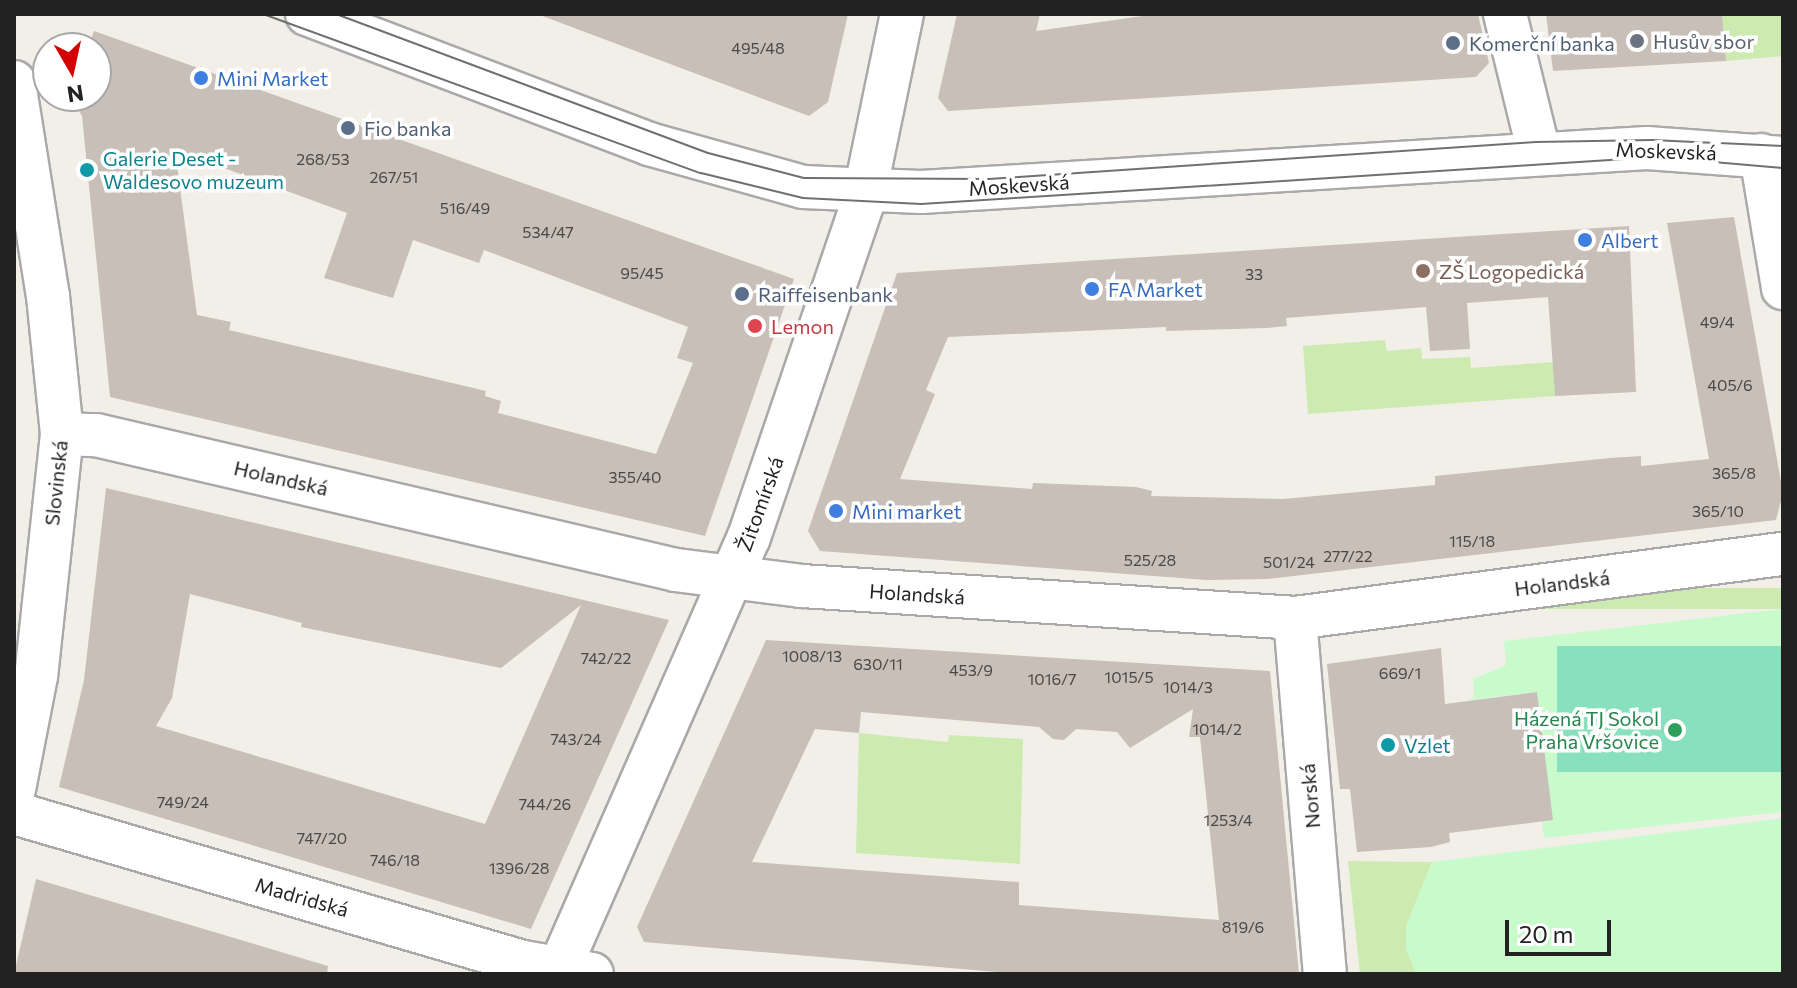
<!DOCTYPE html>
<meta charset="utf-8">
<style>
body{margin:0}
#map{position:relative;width:1797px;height:988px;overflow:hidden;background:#f2efe9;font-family:Commissioner,sans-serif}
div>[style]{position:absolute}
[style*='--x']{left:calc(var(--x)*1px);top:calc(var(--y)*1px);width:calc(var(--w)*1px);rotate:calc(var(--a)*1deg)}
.grass>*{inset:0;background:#cdebb0;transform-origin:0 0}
.park>*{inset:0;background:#c8facc}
.pitch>*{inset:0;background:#88e0be;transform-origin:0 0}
.building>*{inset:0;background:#c7bfb8}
.roads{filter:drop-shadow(2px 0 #a9a9a9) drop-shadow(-2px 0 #a9a9a9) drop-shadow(0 2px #a9a9a9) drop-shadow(0 -2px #a9a9a9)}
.minor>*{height:42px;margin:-21px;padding:0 21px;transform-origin:21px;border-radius:21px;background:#fff}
.tram>*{height:2px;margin:-1px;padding:0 1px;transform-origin:1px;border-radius:1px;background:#707070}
.dots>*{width:22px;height:22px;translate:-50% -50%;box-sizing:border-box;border:4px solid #fff;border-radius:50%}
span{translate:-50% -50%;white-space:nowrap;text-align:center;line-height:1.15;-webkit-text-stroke:7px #fff;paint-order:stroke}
.number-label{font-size:16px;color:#4b4948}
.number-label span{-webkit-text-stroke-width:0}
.worship-label{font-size:20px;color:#5b616d}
.left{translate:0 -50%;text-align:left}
.service-label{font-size:20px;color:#4e5e75}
.shop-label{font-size:20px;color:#366cbe}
.street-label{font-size:20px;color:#222}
.culture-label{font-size:20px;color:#0d838f}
.education-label{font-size:20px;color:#785e54}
.health-label{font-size:20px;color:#be3a42}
.leisure-label{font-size:20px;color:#27864d}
.right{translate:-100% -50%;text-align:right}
.frame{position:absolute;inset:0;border:16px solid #222;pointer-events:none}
.north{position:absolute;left:32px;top:32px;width:80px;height:80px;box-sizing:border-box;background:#fff;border:2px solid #a7a7a7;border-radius:50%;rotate:171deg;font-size:22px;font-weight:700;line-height:32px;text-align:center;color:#222}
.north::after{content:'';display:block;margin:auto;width:28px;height:36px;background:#d40000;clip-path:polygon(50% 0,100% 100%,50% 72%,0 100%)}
.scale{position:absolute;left:1505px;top:920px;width:106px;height:36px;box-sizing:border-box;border:4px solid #222;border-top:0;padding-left:10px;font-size:24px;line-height:28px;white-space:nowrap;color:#222;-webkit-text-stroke:6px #fff;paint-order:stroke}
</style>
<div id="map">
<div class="grass">
<div style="clip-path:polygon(1722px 14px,1783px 14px,1783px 56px,1726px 61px)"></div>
<div style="clip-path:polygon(1385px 340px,1387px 351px,1421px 348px,1422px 359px,1470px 357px,1471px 368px,1553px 362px,1555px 396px,1308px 414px,1303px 346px)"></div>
<div style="left:1783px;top:588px;width:21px;height:308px;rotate:90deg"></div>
<div style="clip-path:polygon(859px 733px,948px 742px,949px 735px,1023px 739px,1020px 864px,856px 853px)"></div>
<div style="clip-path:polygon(1348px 861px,1432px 862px,1406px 926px,1406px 948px,1416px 974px,1360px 974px)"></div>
</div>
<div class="park">
<div style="clip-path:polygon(1783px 609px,1783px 812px,1544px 838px,1542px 822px,1552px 820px,1537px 692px,1469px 700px,1474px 697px,1473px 679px,1506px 665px,1504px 641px)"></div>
<div style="clip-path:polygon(1783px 818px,1783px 974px,1416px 974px,1406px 948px,1406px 926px,1432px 862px)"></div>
</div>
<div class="pitch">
<div style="left:1783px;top:646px;width:126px;height:226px;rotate:90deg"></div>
</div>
<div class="building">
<div style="clip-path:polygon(537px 14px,848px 14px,828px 102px,809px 116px)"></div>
<div style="clip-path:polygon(957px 14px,1040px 14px,1036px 31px,1157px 14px,1478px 14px,1489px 63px,1476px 77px,948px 111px,938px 98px)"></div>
<div style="clip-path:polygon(1546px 14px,1722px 14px,1726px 61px,1553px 71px)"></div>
<div style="clip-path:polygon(evenodd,94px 31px,794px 279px,705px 536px,110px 397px,82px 116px,72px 100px,96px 96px,96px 48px,88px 48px,94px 31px,175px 150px,347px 213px,324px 278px,393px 298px,413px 240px,479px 263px,484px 250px,688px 327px,677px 358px,693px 363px,656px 454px,498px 413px,501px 401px,485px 396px,486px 391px,229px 330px,231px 322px,197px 315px,175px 150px)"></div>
<div style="clip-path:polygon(1734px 217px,1783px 493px,1776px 520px,1268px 579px,1207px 580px,820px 551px,808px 531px,897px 273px,1629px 226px,1636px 392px,1555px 396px,1548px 297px,1467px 303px,1470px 349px,1430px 351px,1426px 307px,1286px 318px,1287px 326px,1267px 328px,1166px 331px,1166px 327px,948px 337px,926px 390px,935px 394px,900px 479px,1032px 489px,1033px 483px,1136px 487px,1152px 491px,1151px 496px,1283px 499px,1435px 485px,1435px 476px,1610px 458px,1641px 456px,1641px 466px,1709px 459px,1667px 223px)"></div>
<div style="clip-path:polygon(evenodd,106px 488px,669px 620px,531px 929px,59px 787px,84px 680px,106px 488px,190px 594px,302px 623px,301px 627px,501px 668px,581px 605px,485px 824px,156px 726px,172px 698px,190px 594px)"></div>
<div style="clip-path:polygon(evenodd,766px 640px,1270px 671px,1299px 974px,1021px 974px,644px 942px,637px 927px,766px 640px,1193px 709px,1189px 737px,1200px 737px,1219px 920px,1019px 905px,1019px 882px,752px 862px,815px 729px,859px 733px,861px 712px,1039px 727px,1053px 739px,1064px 740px,1076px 729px,1117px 732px,1130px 748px,1193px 709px)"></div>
<div style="clip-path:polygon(1441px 648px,1445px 704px,1537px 692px,1553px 820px,1449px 833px,1450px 842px,1431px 847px,1357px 852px,1350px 789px,1340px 789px,1327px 664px)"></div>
<div style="clip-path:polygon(36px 879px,328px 966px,327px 974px,14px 974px)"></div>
</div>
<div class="roads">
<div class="minor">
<div style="--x:307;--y:14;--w:366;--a:20.8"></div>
<div style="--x:649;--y:144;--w:160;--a:15.6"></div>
<div style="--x:803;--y:187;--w:118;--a:2.4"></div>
<div style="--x:921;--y:192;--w:727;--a:-3.47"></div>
<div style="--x:1647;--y:148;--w:136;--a:4.2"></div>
<div style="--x:1505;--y:14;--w:142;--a:76.2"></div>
<div style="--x:14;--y:82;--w:217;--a:81"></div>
<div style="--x:48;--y:296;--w:139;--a:84.2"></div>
<div style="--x:62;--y:434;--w:243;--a:96.1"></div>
<div style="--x:36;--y:676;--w:115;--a:101"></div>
<div style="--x:1761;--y:155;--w:135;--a:80.6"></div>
<div style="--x:62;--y:434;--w:34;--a:2"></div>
<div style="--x:96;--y:435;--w:596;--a:13.1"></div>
<div style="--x:676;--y:570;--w:127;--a:7.2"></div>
<div style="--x:802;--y:586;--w:494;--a:3.7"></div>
<div style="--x:1295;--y:618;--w:492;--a:-7.5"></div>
<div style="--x:1295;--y:618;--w:357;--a:85.2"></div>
<div style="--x:14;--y:813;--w:530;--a:16.32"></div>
<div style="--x:523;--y:962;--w:70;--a:9.9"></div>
<div style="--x:557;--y:974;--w:477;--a:-66.3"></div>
<div style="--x:749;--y:537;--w:354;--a:-71.2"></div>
<div style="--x:863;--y:202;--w:192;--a:-78.3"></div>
</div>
</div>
<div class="tram">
<div style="--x:263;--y:14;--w:466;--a:20"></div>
<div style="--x:701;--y:173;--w:105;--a:13.8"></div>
<div style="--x:803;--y:198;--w:118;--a:2.9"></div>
<div style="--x:921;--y:204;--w:737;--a:-3.65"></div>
<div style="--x:1657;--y:157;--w:126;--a:5"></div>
<div style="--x:336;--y:14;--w:397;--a:20.5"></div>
<div style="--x:708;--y:153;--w:99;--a:14.6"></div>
<div style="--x:804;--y:178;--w:185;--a:0.3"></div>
<div style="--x:989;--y:179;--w:548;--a:-3.87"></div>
<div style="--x:1536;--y:142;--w:116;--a:-1"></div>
<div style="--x:1652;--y:140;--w:131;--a:2.6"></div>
</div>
<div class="dots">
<div style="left:1637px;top:41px;background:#6b7280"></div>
<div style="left:1453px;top:43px;background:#5c6f8a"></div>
<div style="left:201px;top:78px;background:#3f7fe0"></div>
<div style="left:348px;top:128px;background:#5c6f8a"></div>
<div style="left:87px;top:170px;background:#0f9aa8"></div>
<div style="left:1585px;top:240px;background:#3f7fe0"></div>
<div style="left:1423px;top:271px;background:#8d6e63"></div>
<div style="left:1092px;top:289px;background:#3f7fe0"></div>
<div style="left:742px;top:294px;background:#5c6f8a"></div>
<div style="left:755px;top:326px;background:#e0444e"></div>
<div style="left:836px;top:511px;background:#3f7fe0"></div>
<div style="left:1675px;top:730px;background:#2e9e5b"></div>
<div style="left:1388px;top:745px;background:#0f9aa8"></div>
</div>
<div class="number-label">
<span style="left:758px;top:48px">495/48</span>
<span style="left:323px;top:159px">268/53</span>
<span style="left:394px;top:177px">267/51</span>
<span style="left:465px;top:208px">516/49</span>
<span style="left:548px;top:232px">534/47</span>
<span style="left:642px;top:273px">95/45</span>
<span style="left:1254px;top:274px">33</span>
<span style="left:1717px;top:322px">49/4</span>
<span style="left:1730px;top:385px">405/6</span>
<span style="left:1734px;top:473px">365/8</span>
<span style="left:635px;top:477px">355/40</span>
<span style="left:1718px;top:511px">365/10</span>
<span style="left:1472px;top:541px">115/18</span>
<span style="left:1348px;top:556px">277/22</span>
<span style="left:1150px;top:560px">525/28</span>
<span style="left:1289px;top:562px">501/24</span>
<span style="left:812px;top:656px">1008/13</span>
<span style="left:606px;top:658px">742/22</span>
<span style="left:878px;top:664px">630/11</span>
<span style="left:971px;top:670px">453/9</span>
<span style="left:1400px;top:673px">669/1</span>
<span style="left:1129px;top:677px">1015/5</span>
<span style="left:1052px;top:679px">1016/7</span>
<span style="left:1188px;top:687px">1014/3</span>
<span style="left:1217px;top:729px">1014/2</span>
<span style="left:576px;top:739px">743/24</span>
<span style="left:183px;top:802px">749/24</span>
<span style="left:545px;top:804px">744/26</span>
<span style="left:1228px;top:820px">1253/4</span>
<span style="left:322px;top:838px">747/20</span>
<span style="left:395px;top:860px">746/18</span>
<span style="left:519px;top:868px">1396/28</span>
<span style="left:1243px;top:927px">819/6</span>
</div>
<div class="worship-label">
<span class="left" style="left:1653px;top:41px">Husův sbor</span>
</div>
<div class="service-label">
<span class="left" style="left:1469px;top:43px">Komerční banka</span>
<span class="left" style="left:364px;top:128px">Fio banka</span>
<span class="left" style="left:758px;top:294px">Raiffeisenbank</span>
</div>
<div class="shop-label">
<span class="left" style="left:217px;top:78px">Mini Market</span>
<span class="left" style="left:1601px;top:240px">Albert</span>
<span class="left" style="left:1108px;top:289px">FA Market</span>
<span class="left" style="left:852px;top:511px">Mini market</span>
</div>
<div class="street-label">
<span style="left:1666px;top:151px;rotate:2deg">Moskevská</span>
<span style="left:1019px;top:185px;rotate:-4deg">Moskevská</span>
<span style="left:281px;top:478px;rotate:13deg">Holandská</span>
<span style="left:56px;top:483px;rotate:-84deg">Slovinská</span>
<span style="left:760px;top:504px;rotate:-70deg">Žitomírská</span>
<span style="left:1562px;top:583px;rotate:-7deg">Holandská</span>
<span style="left:917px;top:594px;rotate:4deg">Holandská</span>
<span style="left:1310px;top:796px;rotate:-95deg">Norská</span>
<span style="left:302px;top:897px;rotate:16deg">Madridská</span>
</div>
<div class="culture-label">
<span class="left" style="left:103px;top:170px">Galerie Deset -<br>Waldesovo muzeum</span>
<span class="left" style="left:1404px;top:745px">Vzlet</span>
</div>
<div class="education-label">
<span class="left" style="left:1439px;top:271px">ZŠ Logopedická</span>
</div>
<div class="health-label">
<span class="left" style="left:771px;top:326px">Lemon</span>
</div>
<div class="leisure-label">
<span class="right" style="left:1659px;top:730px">Házená TJ Sokol<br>Praha Vršovice</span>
</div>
<div class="frame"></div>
<div class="north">N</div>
<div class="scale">20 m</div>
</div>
